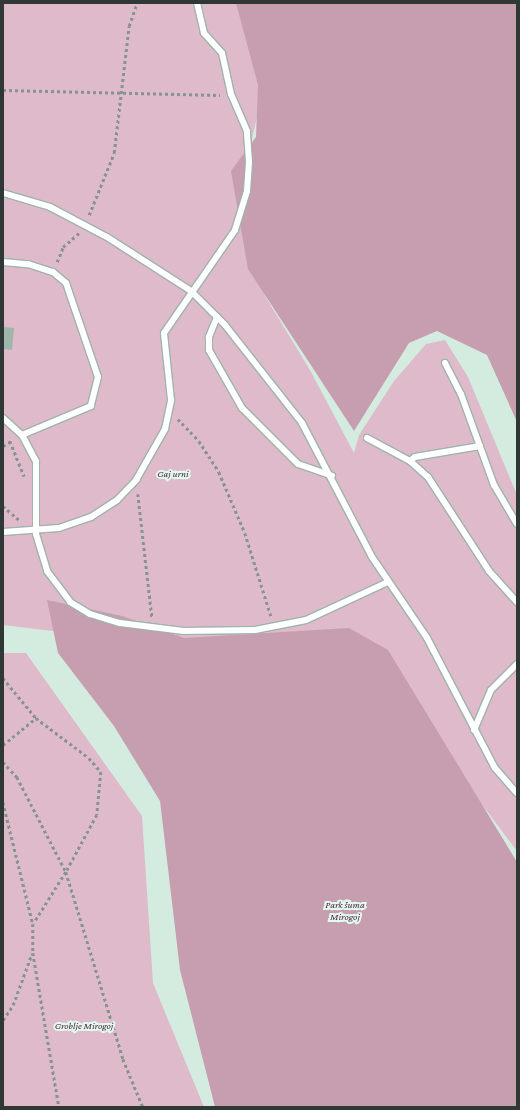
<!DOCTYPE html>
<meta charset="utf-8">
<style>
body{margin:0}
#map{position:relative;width:520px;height:1110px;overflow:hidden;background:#d4ece0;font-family:"Crimson Pro",serif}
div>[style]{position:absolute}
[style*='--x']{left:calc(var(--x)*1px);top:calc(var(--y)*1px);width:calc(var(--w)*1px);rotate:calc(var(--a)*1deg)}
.green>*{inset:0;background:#debaca}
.forest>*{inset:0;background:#c79db0}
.building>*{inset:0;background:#9fb6ab}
.path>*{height:2.5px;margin-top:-1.25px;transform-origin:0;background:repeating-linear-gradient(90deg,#85958d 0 3px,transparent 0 6px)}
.roads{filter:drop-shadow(1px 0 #9db4a9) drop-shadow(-1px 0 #9db4a9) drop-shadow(0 1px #9db4a9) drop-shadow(0 -1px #9db4a9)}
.lane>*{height:6px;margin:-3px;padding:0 3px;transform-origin:3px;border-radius:3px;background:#fff}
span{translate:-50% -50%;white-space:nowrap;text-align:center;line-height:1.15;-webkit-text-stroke:4px #e1f9ee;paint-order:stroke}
.park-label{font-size:10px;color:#511d39;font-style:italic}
.frame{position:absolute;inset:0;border:4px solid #2f3834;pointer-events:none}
</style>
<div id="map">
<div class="green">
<div style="clip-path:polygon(3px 3px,243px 3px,273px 52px,242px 179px,245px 232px,265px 296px,310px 370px,354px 453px,359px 435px,394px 381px,426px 344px,445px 340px,468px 377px,517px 495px,517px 851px,349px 628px,184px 647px,3px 625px)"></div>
<div style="clip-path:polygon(3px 653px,26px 653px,142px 816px,153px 983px,204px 1107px,3px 1107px)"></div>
</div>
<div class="forest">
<div style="clip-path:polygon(236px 3px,517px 3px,517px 422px,487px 355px,437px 331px,409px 343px,354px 431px,248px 269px,231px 171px,256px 137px,258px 85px)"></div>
<div style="clip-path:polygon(47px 600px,122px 616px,184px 638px,349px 628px,388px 650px,517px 862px,517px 1107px,215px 1107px,180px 970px,160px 801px,114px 726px,58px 653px)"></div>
</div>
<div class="building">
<div style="clip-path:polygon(3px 327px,14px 328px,12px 350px,3px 349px)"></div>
</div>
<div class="path">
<div style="--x:3;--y:90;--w:217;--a:1.3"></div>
<div style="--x:89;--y:215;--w:67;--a:-68"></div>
<div style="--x:114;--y:153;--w:128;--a:-83.3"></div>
<div style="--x:129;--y:26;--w:24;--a:-71"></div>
<div style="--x:57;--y:262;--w:16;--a:-68"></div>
<div style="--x:63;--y:247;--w:21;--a:-41"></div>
<div style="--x:178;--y:419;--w:30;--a:46"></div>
<div style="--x:199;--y:441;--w:37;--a:57"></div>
<div style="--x:219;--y:472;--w:66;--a:66.9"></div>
<div style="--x:245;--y:533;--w:87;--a:72.6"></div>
<div style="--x:10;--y:441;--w:38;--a:68"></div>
<div style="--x:3;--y:446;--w:9;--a:-32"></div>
<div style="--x:138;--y:494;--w:124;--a:83.5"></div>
<div style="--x:3;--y:506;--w:21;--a:41"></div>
<div style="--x:3;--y:678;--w:52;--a:50.5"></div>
<div style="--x:36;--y:718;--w:66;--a:37"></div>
<div style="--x:89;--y:758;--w:18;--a:49"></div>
<div style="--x:101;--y:772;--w:43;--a:95.3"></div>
<div style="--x:97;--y:815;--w:65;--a:118.5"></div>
<div style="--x:66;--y:872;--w:195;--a:73"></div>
<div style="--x:123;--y:1059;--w:52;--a:67.4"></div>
<div style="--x:3;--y:745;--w:43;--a:-39.3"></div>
<div style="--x:3;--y:762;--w:21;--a:47"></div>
<div style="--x:17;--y:777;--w:107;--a:62.7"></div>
<div style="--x:66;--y:872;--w:60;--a:122.1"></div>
<div style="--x:3;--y:802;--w:126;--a:76.2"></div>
<div style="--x:33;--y:924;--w:29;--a:90"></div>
<div style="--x:33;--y:953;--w:156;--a:80.4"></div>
<div style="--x:3;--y:1020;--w:18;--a:-56"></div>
<div style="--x:13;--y:1005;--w:55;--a:-69.9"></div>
</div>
<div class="roads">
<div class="lane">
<div style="--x:3;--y:193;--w:49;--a:16.6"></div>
<div style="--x:50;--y:207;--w:64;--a:27.8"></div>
<div style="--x:107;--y:237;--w:100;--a:32.7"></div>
<div style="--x:191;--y:291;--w:48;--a:45"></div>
<div style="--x:225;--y:325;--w:125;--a:51.8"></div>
<div style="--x:302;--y:423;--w:151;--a:62.4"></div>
<div style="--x:372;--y:557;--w:98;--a:55.8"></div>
<div style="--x:427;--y:638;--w:147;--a:62.4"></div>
<div style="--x:495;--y:768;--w:33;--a:49"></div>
<div style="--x:3;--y:262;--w:25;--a:5"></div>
<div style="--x:28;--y:264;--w:26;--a:18"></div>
<div style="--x:53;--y:272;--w:17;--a:40"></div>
<div style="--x:66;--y:283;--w:99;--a:71.2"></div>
<div style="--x:98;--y:377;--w:30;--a:104"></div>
<div style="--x:91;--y:406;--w:75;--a:157.2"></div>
<div style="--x:217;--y:317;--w:22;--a:112"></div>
<div style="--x:209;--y:337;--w:13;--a:90"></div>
<div style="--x:209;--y:350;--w:67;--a:60.4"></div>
<div style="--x:242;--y:408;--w:79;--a:45"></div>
<div style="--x:298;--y:464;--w:36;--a:19"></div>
<div style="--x:445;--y:363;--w:35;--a:63"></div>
<div style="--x:461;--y:394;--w:97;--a:70.1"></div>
<div style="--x:494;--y:485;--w:45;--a:59.5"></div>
<div style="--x:3;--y:418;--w:25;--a:42"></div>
<div style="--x:22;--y:435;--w:30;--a:62"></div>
<div style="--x:36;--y:461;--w:73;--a:90"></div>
<div style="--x:36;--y:534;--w:39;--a:73"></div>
<div style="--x:47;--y:571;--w:39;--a:53"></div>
<div style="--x:70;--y:602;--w:23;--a:31"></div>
<div style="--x:90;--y:614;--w:31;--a:17"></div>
<div style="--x:120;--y:623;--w:64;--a:7.2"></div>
<div style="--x:183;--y:631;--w:72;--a:-0.8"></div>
<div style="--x:255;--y:630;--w:52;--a:-11.1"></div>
<div style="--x:306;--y:620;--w:90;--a:-24.9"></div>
<div style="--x:367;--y:438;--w:49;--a:28.1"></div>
<div style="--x:410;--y:461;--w:24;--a:42"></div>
<div style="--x:428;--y:477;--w:112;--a:57"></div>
<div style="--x:489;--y:571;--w:42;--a:47.9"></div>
<div style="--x:410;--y:461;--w:6;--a:-39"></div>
<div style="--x:415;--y:457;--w:66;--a:-9.6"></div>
<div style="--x:3;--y:532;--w:56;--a:-4.1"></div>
<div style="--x:59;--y:528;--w:34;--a:-19"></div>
<div style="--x:91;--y:517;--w:31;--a:-33"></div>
<div style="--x:117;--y:500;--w:28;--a:-46"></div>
<div style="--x:136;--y:480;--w:59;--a:-60.4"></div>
<div style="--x:165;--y:429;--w:30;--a:-78"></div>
<div style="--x:171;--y:400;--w:67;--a:-96"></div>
<div style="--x:164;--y:333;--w:125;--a:-55.4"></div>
<div style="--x:235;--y:230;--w:41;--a:-72.9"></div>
<div style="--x:247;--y:191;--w:29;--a:-86"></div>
<div style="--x:249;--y:162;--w:31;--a:-94"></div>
<div style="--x:247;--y:131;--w:40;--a:-113.4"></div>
<div style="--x:231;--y:94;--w:42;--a:-102.4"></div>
<div style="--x:222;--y:53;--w:27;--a:-132"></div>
<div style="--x:204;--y:33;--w:31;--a:-103"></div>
<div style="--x:474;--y:730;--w:43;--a:-67"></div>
<div style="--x:491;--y:690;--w:37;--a:-45"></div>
</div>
</div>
<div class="park-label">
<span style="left:173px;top:474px">Gaj urni</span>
<span style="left:345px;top:910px">Park šuma<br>Mirogoj</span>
<span style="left:84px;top:1026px">Groblje Mirogoj</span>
</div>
<div class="frame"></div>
</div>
